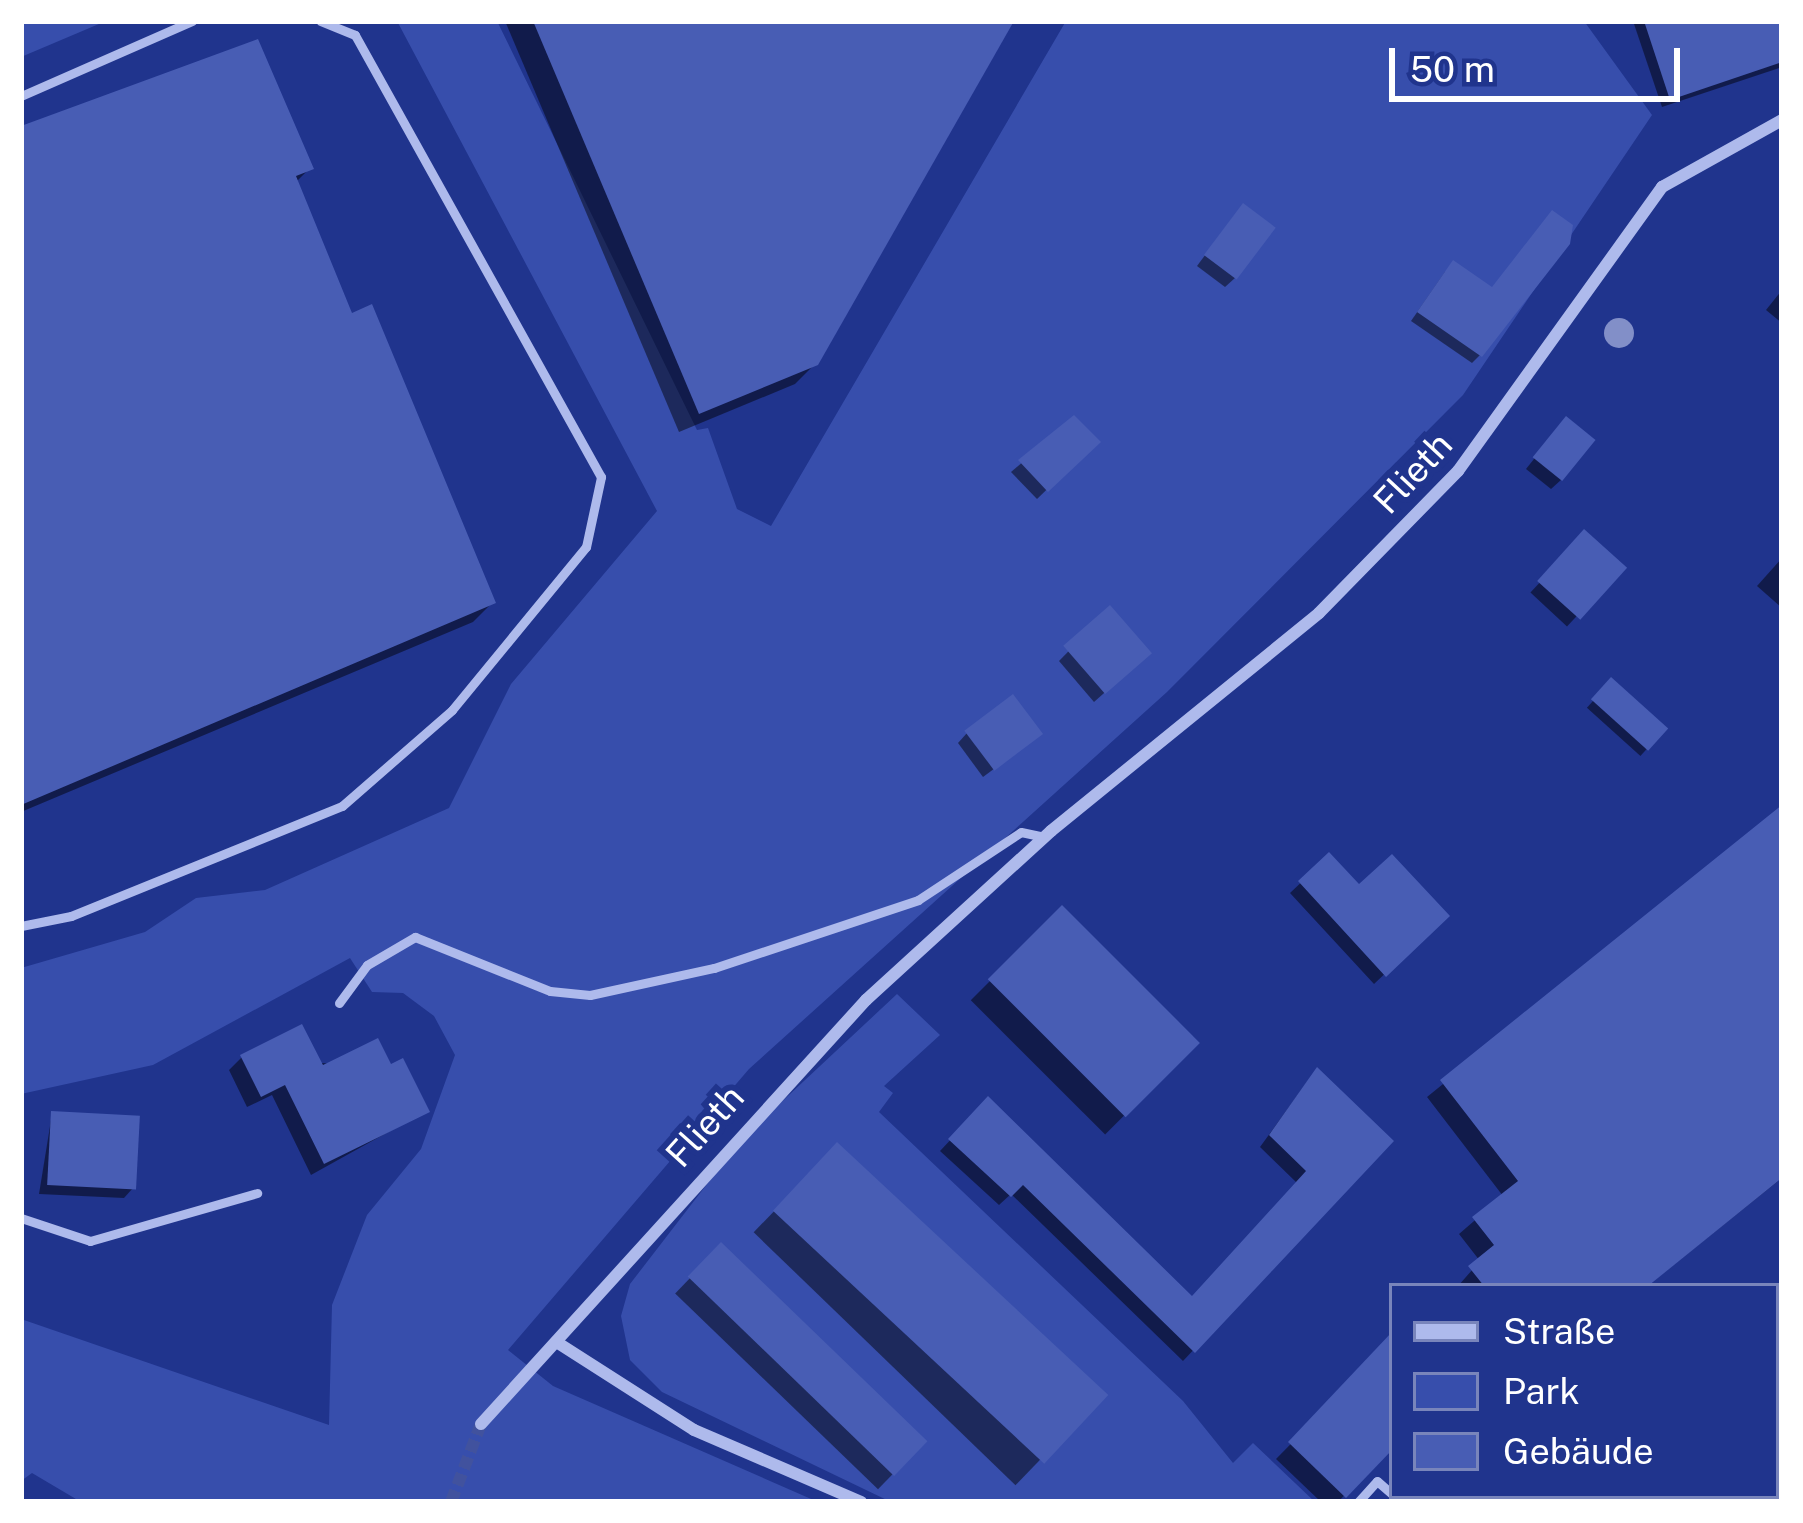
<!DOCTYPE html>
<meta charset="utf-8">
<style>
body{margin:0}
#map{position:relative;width:1803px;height:1523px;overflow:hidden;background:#20348d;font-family:"Public Sans",sans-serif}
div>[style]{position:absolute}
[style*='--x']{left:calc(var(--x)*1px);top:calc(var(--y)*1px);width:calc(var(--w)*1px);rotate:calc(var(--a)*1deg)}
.green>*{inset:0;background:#374eac}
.shadow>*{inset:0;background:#0007;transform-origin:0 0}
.building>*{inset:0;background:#485db4;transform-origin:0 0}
.street-tunnel>*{height:12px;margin-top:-6px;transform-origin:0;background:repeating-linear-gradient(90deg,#41529e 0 12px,transparent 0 18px)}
.lane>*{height:9px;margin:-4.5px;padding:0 4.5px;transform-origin:4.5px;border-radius:4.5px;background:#aebaec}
.street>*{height:12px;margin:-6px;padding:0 6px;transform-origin:6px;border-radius:6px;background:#aebaec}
.trees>*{width:30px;height:30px;margin:-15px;border-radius:50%;background:#828fc8}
span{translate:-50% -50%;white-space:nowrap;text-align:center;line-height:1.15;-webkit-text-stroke:12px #20348d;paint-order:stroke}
.street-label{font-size:36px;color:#fff}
.frame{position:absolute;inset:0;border:24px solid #fff;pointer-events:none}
.legend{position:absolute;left:1389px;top:1283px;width:390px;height:216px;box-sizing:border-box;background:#20348d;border:3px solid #7985bb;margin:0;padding:15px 21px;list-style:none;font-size:36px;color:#fff}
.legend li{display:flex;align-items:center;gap:24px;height:60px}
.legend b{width:60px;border:3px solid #7985bb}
.scale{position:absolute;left:1389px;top:48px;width:291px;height:54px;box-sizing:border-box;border:6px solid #fff;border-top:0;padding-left:15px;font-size:36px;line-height:42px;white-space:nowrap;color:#fff;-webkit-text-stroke:9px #20348d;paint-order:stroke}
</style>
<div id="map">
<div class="green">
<div style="clip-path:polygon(21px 21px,106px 21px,21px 57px)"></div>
<div style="clip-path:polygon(397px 21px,497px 21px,697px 430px,708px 428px,737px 509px,771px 526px,1066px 21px,1584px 21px,1652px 115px,1463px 395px,1167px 692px,749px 1069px,508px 1350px,553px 1386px,818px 1502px,81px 1502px,32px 1473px,21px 1481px,21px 1319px,329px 1425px,332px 1305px,367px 1215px,421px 1149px,455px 1055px,434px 1016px,403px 993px,372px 992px,350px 958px,153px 1065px,21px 1094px,21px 968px,145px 932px,196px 898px,265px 890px,449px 808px,511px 684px,657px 511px)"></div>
<div style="clip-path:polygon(897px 994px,940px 1035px,884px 1086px,893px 1093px,879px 1112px,1183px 1401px,1233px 1463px,1253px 1443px,1315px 1502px,891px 1502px,662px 1392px,630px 1360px,621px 1316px,630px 1284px,741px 1140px)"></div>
<div style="clip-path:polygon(1782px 1376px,1782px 1502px,1632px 1502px,1776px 1496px)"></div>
</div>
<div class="shadow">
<div style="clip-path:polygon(505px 21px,1011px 21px,816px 363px,795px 384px,679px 432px)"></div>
<div style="clip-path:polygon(1633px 21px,1782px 21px,1782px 67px,1662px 107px)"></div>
<div style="clip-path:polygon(21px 137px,310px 168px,295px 183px,351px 317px,493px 602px,473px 622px,21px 812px)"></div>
<div style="clip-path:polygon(1234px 216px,1235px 278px,1225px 287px,1197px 266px)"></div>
<div style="clip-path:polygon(1445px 272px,1480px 355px,1472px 363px,1411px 321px)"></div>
<div style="clip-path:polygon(1782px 290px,1782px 323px,1766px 310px)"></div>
<div style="clip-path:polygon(1074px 419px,1096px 442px,1037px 499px,1011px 472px)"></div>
<div style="clip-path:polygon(1557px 430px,1561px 480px,1551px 489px,1526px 469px)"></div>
<div style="left:1585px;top:534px;width:50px;height:80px;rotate:43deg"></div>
<div style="clip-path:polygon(1782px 558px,1782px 608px,1757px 586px)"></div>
<div style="clip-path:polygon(1109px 610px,1138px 663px,1094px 702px,1059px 661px)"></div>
<div style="left:1611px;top:681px;width:72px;height:36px;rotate:42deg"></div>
<div style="clip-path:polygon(967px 733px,1029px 743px,983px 777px,958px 743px)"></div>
<div style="clip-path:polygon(1782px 809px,1782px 1178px,1647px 1286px,1458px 1286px,1480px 1261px,1459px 1234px,1503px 1196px,1427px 1097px)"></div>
<div style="clip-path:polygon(1329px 856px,1359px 889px,1446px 916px,1374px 984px,1290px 893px)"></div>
<div style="left:1062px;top:909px;width:190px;height:129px;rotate:45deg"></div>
<div style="clip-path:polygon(242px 1057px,390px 1068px,426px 1111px,311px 1175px,272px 1095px,247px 1107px,229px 1070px)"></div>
<div style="clip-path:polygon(1307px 1082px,1390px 1141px,1183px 1361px,1011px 1194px,999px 1205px,940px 1151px,988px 1100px,1191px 1299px,1297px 1183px,1260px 1147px)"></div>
<div style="clip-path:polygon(52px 1114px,133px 1188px,124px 1198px,39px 1194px)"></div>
<div style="left:837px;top:1146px;width:364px;height:120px;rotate:44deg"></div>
<div style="left:721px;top:1246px;width:282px;height:66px;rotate:44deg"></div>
<div style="clip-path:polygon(1392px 1341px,1392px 1445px,1338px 1502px,1321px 1502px,1276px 1459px)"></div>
</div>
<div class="building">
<div style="clip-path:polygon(533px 21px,1014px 21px,818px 365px,699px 414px)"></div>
<div style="clip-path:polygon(1644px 21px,1782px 21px,1782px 62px,1670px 100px)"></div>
<div style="clip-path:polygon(258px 39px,314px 169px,296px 176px,352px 313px,372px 304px,496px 603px,21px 805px,21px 126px)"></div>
<div style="left:1243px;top:203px;width:41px;height:65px;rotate:37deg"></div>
<div style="clip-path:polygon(1552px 210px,1573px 225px,1570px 244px,1482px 357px,1417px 312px,1453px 260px,1492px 287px)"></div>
<div style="clip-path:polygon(1074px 415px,1101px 442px,1048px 492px,1018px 460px)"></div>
<div style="left:1566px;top:416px;width:38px;height:53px;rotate:39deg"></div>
<div style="left:1584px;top:529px;width:58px;height:70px;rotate:42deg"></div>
<div style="left:1110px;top:605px;width:64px;height:62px;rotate:49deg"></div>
<div style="left:1611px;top:677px;width:77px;height:30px;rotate:42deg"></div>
<div style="left:1013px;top:694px;width:50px;height:61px;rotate:53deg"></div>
<div style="clip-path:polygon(1782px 805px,1782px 1178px,1648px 1286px,1484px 1286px,1468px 1266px,1494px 1245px,1472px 1217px,1518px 1181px,1440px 1080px)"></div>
<div style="clip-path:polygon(1329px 852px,1359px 884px,1392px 854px,1450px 916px,1386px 977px,1298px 881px)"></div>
<div style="left:1062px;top:905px;width:195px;height:105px;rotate:45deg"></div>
<div style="clip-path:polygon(302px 1024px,323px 1065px,378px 1038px,391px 1064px,403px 1058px,430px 1112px,324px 1164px,285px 1085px,261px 1097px,240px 1055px)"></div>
<div style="clip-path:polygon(1317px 1067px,1394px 1141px,1195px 1353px,1023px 1185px,1011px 1197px,948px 1139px,988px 1096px,1192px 1296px,1306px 1171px,1269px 1135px)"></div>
<div style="left:51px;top:1111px;width:89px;height:74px;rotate:3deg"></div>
<div style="left:837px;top:1142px;width:371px;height:94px;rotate:43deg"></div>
<div style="left:721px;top:1242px;width:287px;height:48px;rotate:44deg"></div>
<div style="clip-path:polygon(1392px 1332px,1392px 1450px,1346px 1498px,1288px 1442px)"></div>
</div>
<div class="street-tunnel">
<div style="--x:451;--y:1502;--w:84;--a:-69"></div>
</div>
<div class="lane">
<div style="--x:21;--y:96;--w:187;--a:-23.7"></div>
<div style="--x:21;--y:926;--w:51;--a:-11.3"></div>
<div style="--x:71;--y:916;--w:292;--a:-22.1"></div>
<div style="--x:342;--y:806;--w:146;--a:-41.1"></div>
<div style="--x:452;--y:710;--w:211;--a:-50.6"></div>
<div style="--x:586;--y:547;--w:72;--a:-77.9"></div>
<div style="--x:601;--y:477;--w:506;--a:-119.1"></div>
<div style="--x:355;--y:35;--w:37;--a:-158"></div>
<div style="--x:339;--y:1003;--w:47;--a:-53.6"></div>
<div style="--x:367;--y:965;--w:56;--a:-30.3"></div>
<div style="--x:415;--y:937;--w:145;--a:21.8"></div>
<div style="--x:550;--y:991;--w:40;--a:5.7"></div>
<div style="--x:590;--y:995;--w:127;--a:-12.3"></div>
<div style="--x:714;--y:968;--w:215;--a:-18.4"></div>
<div style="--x:918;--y:900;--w:123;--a:-33.4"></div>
<div style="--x:1021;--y:832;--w:24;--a:12"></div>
<div style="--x:21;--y:1218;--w:73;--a:18.4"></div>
<div style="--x:90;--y:1241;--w:174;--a:-16"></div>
<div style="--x:1358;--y:1502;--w:28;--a:-48"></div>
<div style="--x:1377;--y:1481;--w:20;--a:41"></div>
<div style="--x:1437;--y:1502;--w:8;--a:-50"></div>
</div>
<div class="street">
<div style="--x:558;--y:1343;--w:161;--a:32.6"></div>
<div style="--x:694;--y:1430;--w:182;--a:23.3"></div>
<div style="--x:481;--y:1424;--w:573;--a:-47.76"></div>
<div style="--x:866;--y:1000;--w:251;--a:-42.4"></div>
<div style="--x:1051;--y:831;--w:345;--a:-39.1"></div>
<div style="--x:1319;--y:613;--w:199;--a:-45.6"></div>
<div style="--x:1458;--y:471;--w:350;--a:-54.3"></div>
<div style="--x:1662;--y:187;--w:137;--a:-29.2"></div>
</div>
<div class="trees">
<div style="left:1619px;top:333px"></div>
</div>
<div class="street-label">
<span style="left:1413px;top:473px;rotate:-47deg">Flieth</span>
<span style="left:705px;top:1126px;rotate:-48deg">Flieth</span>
</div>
<div class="frame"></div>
<ul class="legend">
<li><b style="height:15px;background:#aebaec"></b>Straße</li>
<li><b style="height:33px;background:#374eac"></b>Park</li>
<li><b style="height:33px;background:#485db4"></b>Gebäude</li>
</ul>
<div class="scale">50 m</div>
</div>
